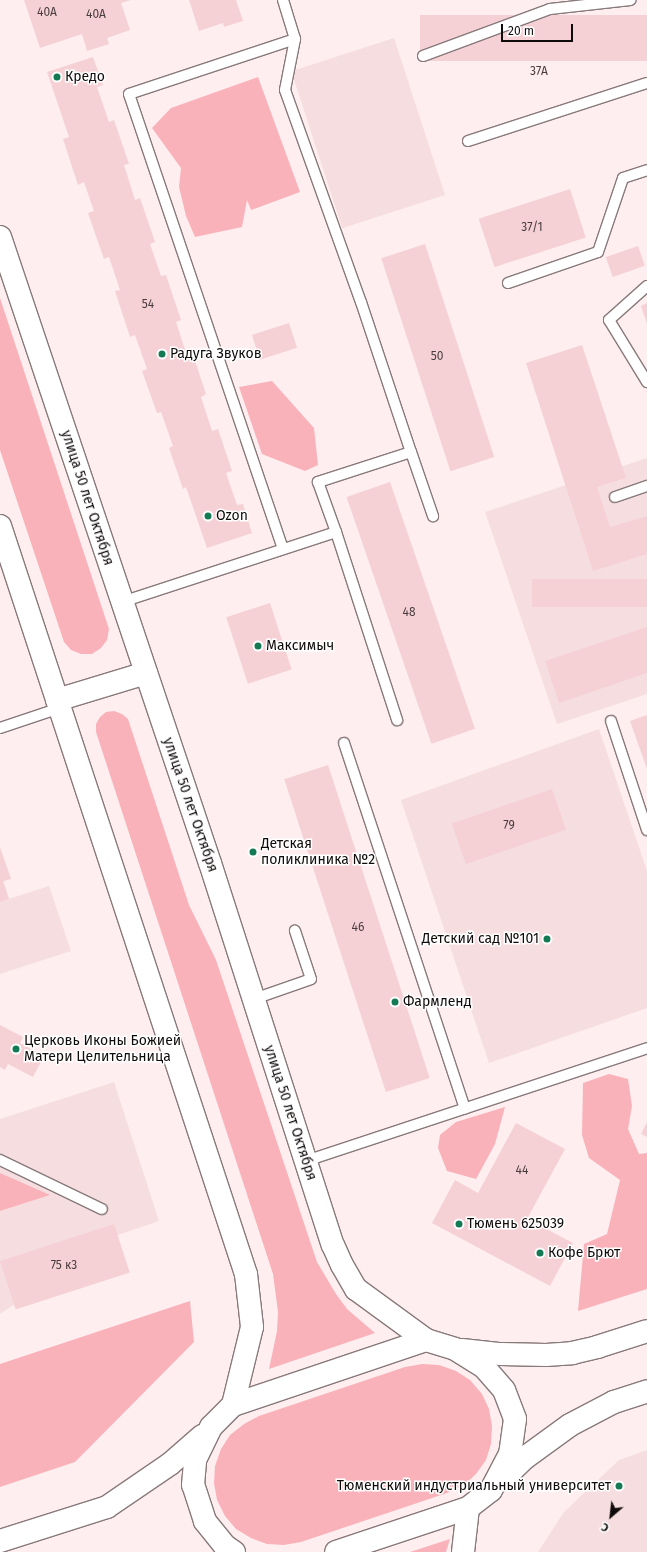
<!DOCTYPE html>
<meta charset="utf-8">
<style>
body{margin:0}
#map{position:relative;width:647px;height:1552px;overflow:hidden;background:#feeeef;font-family:"Fira Sans",sans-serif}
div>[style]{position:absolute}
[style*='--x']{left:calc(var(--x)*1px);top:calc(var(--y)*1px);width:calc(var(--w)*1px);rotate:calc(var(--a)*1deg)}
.built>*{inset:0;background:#f6dee0;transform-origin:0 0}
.green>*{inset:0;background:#fab2ba}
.building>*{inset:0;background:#f5d1d5;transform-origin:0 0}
.roads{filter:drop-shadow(1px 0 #88797b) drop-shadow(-1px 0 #88797b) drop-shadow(0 1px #88797b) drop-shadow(0 -1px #88797b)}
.lane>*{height:10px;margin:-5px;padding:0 5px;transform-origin:5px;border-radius:5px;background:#fff}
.secondary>*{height:22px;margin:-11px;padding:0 11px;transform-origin:11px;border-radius:11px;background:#fff}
.dots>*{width:11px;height:11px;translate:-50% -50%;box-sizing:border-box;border:2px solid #fff;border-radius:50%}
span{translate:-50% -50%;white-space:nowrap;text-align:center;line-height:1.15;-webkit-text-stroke:3px #fff;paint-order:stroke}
.number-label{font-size:12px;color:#493c3e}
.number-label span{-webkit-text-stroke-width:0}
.poi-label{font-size:14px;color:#100b0b}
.left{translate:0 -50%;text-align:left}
.right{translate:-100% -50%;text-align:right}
.street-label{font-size:14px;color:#100b0b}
.north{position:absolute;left:591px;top:1496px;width:40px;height:40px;-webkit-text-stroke:3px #fff;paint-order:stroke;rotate:208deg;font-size:11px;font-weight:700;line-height:16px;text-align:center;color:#100b0b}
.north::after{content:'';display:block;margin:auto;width:14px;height:18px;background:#100b0b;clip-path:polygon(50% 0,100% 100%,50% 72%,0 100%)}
.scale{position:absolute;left:501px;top:24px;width:72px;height:18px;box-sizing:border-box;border:2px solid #100b0b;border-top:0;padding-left:5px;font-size:12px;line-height:14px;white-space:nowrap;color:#100b0b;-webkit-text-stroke:3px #fff;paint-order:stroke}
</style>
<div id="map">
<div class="built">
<div style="left:394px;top:38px;width:165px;height:108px;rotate:72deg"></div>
<div style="clip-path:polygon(647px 458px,647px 694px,557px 724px,485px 512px)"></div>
<div style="clip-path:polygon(599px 729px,647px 871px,647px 1008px,489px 1063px,401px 800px)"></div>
<div style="clip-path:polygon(0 847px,11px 879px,3px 881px,9px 899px,49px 886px,71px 951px,0 974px)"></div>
<div style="clip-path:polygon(114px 1082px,159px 1221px,118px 1235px,0 1314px,0 1119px)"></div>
<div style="clip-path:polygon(647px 1450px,647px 1552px,538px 1552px,564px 1512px,619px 1460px)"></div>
</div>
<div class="green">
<div style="clip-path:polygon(258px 77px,300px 192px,251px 210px,247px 200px,242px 227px,195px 237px,186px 216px,179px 187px,181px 168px,152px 128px,171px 108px)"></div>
<div style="clip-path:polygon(0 298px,109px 629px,107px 640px,101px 648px,92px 654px,81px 654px,71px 650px,64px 642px,0 450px)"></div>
<div style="clip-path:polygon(272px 381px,314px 428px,318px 465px,305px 471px,262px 454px,239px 387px)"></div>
<div style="clip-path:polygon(114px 711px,122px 714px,128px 719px,189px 905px,216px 960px,317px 1262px,336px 1294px,347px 1309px,375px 1333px,269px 1369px,277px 1331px,278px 1312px,273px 1274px,96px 732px,96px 724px,100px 717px,106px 712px)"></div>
<div style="clip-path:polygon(609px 1074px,628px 1079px,632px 1106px,628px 1129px,639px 1154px,647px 1153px,647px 1289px,578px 1311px,584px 1244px,607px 1234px,620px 1180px,589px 1158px,582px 1135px,583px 1083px)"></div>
<div style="clip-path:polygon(505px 1107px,495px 1144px,476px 1179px,447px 1171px,438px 1148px,440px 1135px,456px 1122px)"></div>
<div style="clip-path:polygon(0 1173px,50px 1195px,0 1211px)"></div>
<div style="clip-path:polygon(190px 1301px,194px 1342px,75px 1462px,0 1487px,0 1364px)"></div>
<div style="clip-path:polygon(422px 1364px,439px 1365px,456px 1371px,470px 1380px,482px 1394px,489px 1409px,492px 1426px,491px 1444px,486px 1460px,476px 1474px,463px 1486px,447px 1493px,301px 1542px,284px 1545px,267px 1544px,251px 1538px,236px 1529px,225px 1516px,217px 1500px,214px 1483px,215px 1466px,221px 1449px,230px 1435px,244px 1424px,259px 1416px,405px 1367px)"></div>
<div style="clip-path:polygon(450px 1539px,446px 1552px,410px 1552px)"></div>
</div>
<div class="building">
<div style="clip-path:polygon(24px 0,131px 0,121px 3px,130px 30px,107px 38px,109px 44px,87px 51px,82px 34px,40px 48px)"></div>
<div style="clip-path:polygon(189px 0,236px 0,243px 21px,224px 27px,223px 23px,199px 31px)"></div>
<div style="left:647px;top:15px;width:46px;height:227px;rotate:90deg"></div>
<div style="clip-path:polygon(93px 57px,103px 85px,97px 87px,109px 122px,114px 120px,129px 164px,124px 165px,135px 200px,140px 198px,155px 242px,150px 244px,161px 276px,166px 275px,181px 320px,176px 322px,186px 353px,192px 352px,206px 394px,201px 397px,212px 431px,218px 429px,232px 471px,226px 473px,237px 505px,243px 504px,252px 533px,207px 548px,186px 487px,183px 489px,169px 448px,173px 446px,161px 412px,157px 413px,142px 371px,147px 369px,135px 335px,130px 337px,115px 291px,120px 290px,109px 257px,104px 259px,88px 213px,94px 211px,84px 182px,78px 185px,63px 139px,69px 137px,47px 72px)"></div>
<div style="left:570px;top:189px;width:51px;height:96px;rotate:72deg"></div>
<div style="left:425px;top:244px;width:224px;height:46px;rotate:72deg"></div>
<div style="left:638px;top:246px;width:21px;height:34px;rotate:71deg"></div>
<div style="clip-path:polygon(647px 303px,647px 324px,641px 306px)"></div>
<div style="left:289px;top:323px;width:26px;height:39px;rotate:72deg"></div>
<div style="clip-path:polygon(582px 345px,626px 478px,597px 487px,610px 527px,647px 516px,647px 554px,593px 571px,526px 363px)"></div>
<div style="left:390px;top:482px;width:261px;height:46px;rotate:71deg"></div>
<div style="left:647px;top:579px;width:28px;height:115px;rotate:90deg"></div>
<div style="left:270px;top:603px;width:70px;height:46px;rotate:72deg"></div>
<div style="clip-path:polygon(647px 627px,647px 673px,559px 703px,545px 661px)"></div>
<div style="clip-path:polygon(647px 715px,647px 769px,630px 721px)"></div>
<div style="left:328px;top:765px;width:329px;height:46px;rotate:72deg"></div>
<div style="left:552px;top:789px;width:43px;height:106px;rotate:71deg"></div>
<div style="clip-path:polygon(0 848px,11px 879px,3px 881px,9px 899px,0 902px)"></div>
<div style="clip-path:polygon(0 1025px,23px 1037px,20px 1043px,44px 1056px,33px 1077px,8px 1064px,5px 1070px,0 1067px)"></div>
<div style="clip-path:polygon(647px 1122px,647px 1137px,641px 1134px)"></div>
<div style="clip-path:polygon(516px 1123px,565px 1149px,527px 1219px,573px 1243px,550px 1286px,432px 1223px,455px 1180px,478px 1193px)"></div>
<div style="left:114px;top:1224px;width:51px;height:120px;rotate:72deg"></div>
</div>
<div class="roads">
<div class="lane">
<div style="--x:295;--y:39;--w:52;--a:101.1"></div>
<div style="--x:285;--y:90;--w:225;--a:70.3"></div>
<div style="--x:361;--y:302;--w:158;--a:71.6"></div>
<div style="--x:411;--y:452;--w:98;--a:162.1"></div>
<div style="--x:318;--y:482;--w:53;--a:70.2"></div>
<div style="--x:423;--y:56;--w:135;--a:-20.3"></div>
<div style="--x:550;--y:9;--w:81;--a:-6.4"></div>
<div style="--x:468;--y:141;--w:188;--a:-18"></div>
<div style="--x:508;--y:283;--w:95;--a:-19"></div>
<div style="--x:598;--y:252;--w:78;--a:-71.3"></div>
<div style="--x:623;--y:178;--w:25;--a:-18"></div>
<div style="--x:647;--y:286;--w:51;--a:138.2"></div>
<div style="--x:609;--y:320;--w:73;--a:58.5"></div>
<div style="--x:411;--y:452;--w:68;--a:71"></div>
<div style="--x:615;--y:497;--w:34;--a:-19"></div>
<div style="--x:283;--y:549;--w:480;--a:-108.7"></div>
<div style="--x:129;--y:94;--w:175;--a:-18.3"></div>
<div style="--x:295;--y:39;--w:41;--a:-107.1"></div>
<div style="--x:122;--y:602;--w:225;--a:-18.1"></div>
<div style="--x:336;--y:532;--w:198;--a:72"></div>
<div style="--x:611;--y:721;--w:115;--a:71.7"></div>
<div style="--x:0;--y:728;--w:63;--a:-18.4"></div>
<div style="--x:344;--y:743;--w:385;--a:71.7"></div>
<div style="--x:254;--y:999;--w:60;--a:-19.3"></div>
<div style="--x:311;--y:979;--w:51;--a:-108.4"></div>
<div style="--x:0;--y:1160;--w:113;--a:25.7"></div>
<div style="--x:306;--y:1161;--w:359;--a:-18.3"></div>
</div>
<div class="secondary">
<div style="--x:0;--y:237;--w:660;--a:71.46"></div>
<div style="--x:210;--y:863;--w:401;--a:72.2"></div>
<div style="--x:333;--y:1245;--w:22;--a:66"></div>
<div style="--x:342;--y:1265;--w:28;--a:60"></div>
<div style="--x:356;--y:1289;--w:87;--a:36.1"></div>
<div style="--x:0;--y:526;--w:787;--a:71.8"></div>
<div style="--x:246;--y:1274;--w:53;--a:83.5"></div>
<div style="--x:252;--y:1327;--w:80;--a:103.7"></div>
<div style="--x:57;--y:700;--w:93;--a:-16.9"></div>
<div style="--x:462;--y:1350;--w:39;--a:6"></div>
<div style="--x:501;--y:1354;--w:45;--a:1.3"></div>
<div style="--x:546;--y:1355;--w:26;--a:-4"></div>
<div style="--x:572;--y:1353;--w:26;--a:-13"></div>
<div style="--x:597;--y:1347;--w:52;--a:-17.7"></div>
<div style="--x:504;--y:1478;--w:30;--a:-44"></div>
<div style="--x:526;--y:1457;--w:54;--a:-36"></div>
<div style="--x:570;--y:1425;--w:50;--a:-27.6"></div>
<div style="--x:614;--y:1402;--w:35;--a:-18"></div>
<div style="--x:0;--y:1541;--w:112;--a:-17.6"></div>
<div style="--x:107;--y:1507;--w:76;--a:-34.3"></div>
<div style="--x:170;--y:1464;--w:43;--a:-41.2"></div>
<div style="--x:234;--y:1552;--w:11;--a:-146"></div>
<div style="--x:225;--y:1546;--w:32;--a:-129"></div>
<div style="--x:205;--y:1521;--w:38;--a:-108"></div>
<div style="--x:193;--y:1485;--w:25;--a:-85"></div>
<div style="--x:195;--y:1460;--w:37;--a:-64"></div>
<div style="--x:211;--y:1427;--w:31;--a:-45"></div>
<div style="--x:233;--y:1405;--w:204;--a:-18.6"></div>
<div style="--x:426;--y:1340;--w:30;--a:17"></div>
<div style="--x:455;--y:1349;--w:34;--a:32"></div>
<div style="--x:484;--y:1367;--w:30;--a:49"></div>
<div style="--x:504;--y:1390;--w:31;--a:69"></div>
<div style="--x:515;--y:1419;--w:35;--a:98"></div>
<div style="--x:510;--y:1454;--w:41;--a:117.8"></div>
<div style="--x:491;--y:1490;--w:29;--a:142"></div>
<div style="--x:468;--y:1508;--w:139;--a:161.6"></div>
<div style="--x:463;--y:1552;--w:44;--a:-83.5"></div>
</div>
</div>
<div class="dots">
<div style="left:57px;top:77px;background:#137a53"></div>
<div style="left:162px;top:354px;background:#137a53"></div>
<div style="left:208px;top:516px;background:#137a53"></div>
<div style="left:258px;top:646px;background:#137a53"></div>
<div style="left:253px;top:852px;background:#137a53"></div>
<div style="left:547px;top:939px;background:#137a53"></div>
<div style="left:395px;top:1002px;background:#137a53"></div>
<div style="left:16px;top:1049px;background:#137a53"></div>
<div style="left:459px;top:1224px;background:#137a53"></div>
<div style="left:540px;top:1253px;background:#137a53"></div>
<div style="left:619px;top:1486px;background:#137a53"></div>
</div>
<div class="number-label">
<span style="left:47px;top:13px">40А</span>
<span style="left:96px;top:15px">40А</span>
<span style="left:539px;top:72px">37А</span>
<span style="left:532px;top:228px">37/1</span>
<span style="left:148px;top:305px">54</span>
<span style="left:437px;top:357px">50</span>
<span style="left:409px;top:613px">48</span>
<span style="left:509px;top:826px">79</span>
<span style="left:358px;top:928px">46</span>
<span style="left:522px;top:1171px">44</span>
<span style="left:64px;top:1266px">75 к3</span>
</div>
<div class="poi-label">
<span class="left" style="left:65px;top:77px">Кредо</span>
<span class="left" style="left:170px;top:354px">Радуга Звуков</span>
<span class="left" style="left:216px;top:516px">Ozon</span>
<span class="left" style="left:266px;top:646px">Максимыч</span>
<span class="left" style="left:261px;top:852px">Детская<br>поликлиника №2</span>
<span class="right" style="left:539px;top:939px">Детский сад №101</span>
<span class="left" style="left:403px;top:1002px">Фармленд</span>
<span class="left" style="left:24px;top:1049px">Церковь Иконы Божией<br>Матери Целительница</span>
<span class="left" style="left:467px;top:1224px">Тюмень 625039</span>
<span class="left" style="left:548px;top:1253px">Кофе Брют</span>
<span class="right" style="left:611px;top:1486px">Тюменский индустриальный университет</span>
</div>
<div class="street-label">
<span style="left:87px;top:498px;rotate:72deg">улица 50 лет Октября</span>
<span style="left:190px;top:805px;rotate:71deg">улица 50 лет Октября</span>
<span style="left:290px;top:1113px;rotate:72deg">улица 50 лет Октября</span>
</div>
<div class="north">С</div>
<div class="scale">20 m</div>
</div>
